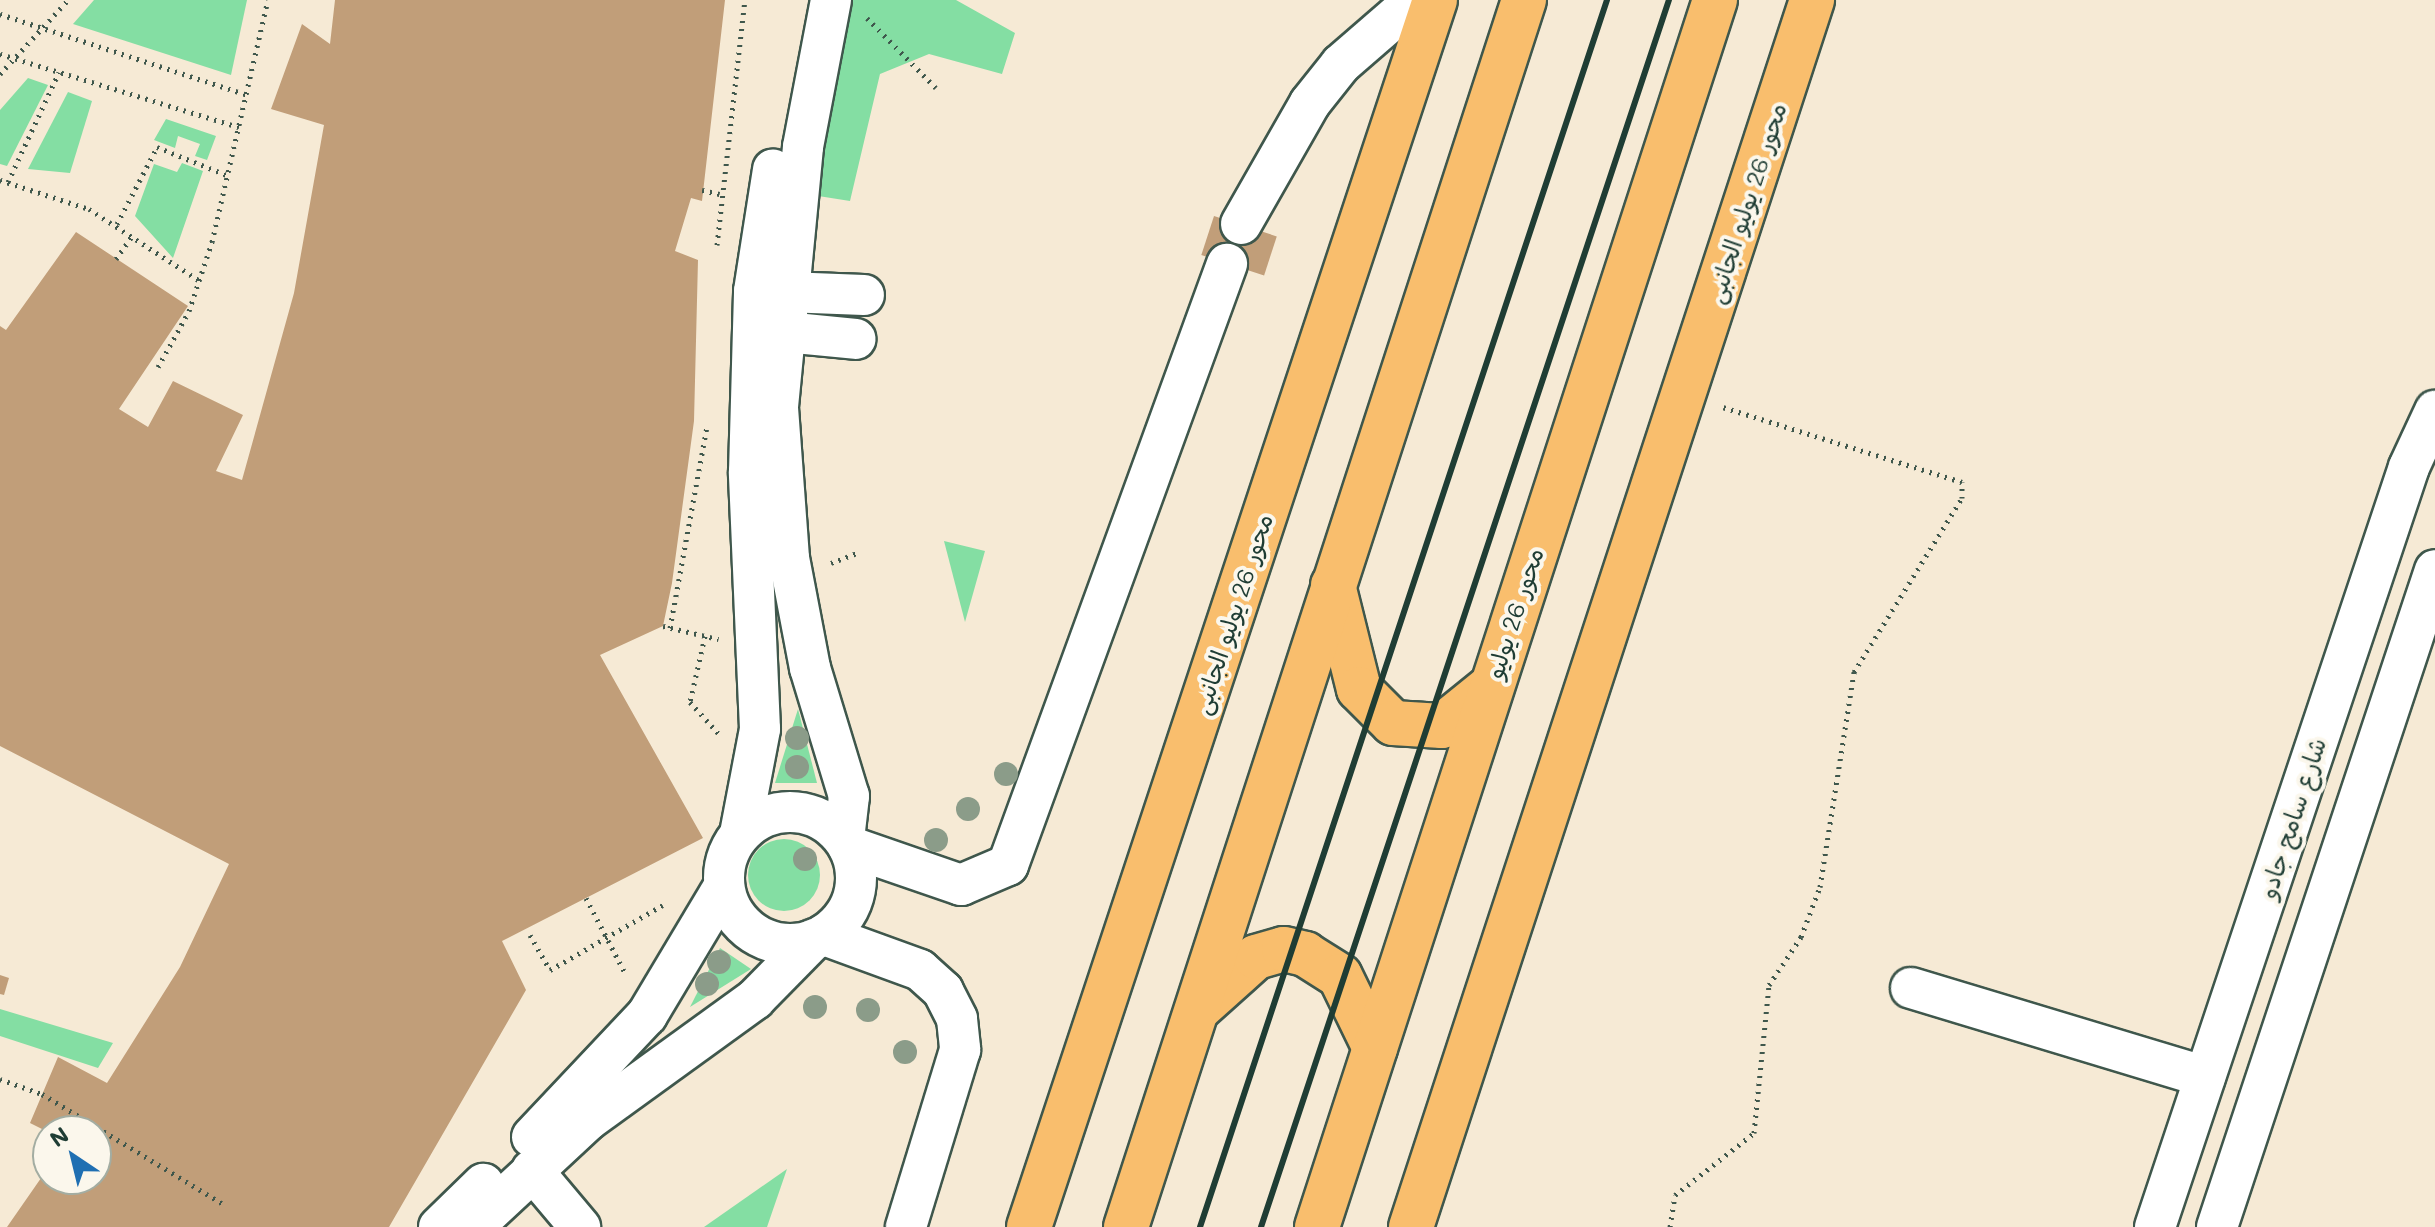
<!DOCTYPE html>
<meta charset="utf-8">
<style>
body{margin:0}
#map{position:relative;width:2435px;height:1227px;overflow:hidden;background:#f6ead5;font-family:Mali,"Playpen Sans Arabic",sans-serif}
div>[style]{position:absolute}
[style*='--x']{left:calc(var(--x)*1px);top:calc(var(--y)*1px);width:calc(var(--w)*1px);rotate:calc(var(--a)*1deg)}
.green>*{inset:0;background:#84dea3}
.round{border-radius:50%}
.building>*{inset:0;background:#c19e79;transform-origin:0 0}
.path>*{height:5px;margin-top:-2.5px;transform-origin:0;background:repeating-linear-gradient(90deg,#3f574c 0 2px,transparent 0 8px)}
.roads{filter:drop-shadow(2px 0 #3f574c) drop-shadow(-2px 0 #3f574c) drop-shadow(0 2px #3f574c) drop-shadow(0 -2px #3f574c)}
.minor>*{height:40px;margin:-20px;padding:0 20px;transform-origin:20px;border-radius:20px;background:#fff}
.minor>.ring{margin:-20px;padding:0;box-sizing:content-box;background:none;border:40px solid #fff;border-radius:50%}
.major>*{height:44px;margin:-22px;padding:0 22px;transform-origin:22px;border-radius:22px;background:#f9be6d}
.highway>*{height:44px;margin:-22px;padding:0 22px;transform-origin:22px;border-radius:22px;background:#f9be6d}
.rail>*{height:6px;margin:-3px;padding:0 3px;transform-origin:3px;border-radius:3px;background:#1f3d34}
.trees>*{width:24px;height:24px;margin:-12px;border-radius:50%;background:#8b9c89}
span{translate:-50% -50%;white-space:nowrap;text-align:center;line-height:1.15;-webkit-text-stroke:8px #fbf7ec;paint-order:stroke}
.street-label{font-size:24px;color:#1f3d34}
.north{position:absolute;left:32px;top:1115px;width:80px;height:80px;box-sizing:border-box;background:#fbf7ec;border:2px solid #a3ada2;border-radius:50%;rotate:325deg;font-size:22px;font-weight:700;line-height:32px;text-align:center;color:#1f3d34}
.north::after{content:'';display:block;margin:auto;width:28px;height:36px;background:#1f6fb2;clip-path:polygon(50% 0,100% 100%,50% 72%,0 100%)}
</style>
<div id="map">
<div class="green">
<div style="clip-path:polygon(94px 0,247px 0,231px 75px,73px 24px)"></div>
<div style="clip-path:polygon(844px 0,956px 0,1015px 33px,1002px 74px,929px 54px,880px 74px,850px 201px,812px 195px)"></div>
<div style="clip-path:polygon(28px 78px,48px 85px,7px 166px,0 164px,0 110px)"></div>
<div style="clip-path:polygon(68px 92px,92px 101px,70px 173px,28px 169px)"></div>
<div style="clip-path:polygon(166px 119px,216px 136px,207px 160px,195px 156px,200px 144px,178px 136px,175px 148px,154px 140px)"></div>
<div style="clip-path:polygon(182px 163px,203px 171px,173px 258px,135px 216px,154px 164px,177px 172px)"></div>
<div style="clip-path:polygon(944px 541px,985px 551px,965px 622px)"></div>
<div style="clip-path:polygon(798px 709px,817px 783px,775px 783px)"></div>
<div class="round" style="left:748px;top:839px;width:72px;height:72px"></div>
<div style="clip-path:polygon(720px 948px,751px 969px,690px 1007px)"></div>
<div style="clip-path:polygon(0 1009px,113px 1043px,98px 1068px,0 1036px)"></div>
<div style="clip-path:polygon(787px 1169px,767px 1227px,704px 1227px)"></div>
</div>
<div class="building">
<div style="clip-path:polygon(335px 0,725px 0,702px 201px,691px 198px,675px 251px,698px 260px,694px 421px,672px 583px,663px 626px,600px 655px,703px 838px,502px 941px,526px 990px,389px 1227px,7px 1227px,48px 1168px,48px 1179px,96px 1179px,96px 1131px,48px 1132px,30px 1123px,58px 1057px,107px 1083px,180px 967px,229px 864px,0 746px,0 326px,6px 330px,76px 232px,188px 306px,119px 409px,148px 427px,173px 381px,243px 415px,216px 471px,242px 480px,294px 293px,324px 125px,271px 109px,302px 24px,330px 44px)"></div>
<div style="left:1214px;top:216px;width:66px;height:41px;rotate:18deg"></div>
<div style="clip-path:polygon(0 975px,9px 978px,4px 995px,0 994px)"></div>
</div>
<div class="path">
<div style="--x:0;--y:14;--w:261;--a:18.1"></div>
<div style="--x:867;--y:18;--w:98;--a:45.4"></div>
<div style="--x:0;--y:54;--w:250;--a:17"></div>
<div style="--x:0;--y:74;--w:100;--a:-47.4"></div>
<div style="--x:0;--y:180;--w:94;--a:18"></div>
<div style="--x:89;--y:209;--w:132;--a:33"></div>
<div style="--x:8;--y:182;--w:121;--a:-65.1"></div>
<div style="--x:702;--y:190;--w:18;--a:13"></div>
<div style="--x:117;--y:224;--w:87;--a:-62.5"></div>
<div style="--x:157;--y:147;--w:78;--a:21.9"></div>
<div style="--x:717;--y:245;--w:247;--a:-83.5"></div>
<div style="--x:116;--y:259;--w:29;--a:-55"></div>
<div style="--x:158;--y:367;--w:64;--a:-61"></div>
<div style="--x:189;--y:311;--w:73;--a:-71.6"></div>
<div style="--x:212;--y:242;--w:248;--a:-77"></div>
<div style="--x:831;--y:563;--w:31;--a:-21"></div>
<div style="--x:663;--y:626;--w:57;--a:13.3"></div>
<div style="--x:670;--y:628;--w:204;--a:-79.6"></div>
<div style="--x:705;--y:636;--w:68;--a:102.8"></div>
<div style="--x:690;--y:702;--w:42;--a:47.9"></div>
<div style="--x:586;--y:898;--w:87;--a:62.5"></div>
<div style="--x:530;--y:935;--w:40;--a:60.3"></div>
<div style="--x:550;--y:970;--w:130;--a:-29.9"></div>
<div style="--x:0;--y:1079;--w:45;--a:19.7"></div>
<div style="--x:42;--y:1094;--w:212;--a:31.3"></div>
<div style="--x:1670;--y:1227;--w:32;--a:-81"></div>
<div style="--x:1675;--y:1195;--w:100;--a:-38.1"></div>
<div style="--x:1754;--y:1133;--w:149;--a:-84.2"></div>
<div style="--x:1769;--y:985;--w:58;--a:-56.3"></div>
<div style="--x:1801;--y:937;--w:53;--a:-69.2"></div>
<div style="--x:1820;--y:887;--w:218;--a:-81"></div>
<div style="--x:1854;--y:672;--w:205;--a:-58.2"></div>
<div style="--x:1962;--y:498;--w:16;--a:-90"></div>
<div style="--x:1962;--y:482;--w:250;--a:-162.6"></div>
</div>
<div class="roads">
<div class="minor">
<div style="--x:831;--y:0;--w:150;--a:100.8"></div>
<div style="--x:803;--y:147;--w:262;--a:95.5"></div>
<div style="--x:778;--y:408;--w:150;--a:85.8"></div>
<div style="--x:789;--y:558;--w:112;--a:79.2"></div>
<div style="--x:810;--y:668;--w:134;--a:73.1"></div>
<div style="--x:849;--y:796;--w:43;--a:96.6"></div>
<div style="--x:1241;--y:224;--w:139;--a:-60.3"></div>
<div style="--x:1310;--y:103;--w:50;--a:-51.5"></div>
<div style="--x:1341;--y:64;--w:98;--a:-40.9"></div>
<div style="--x:760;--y:291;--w:104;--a:2.2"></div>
<div style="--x:754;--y:329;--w:102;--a:5.6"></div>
<div class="ring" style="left:724px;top:812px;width:92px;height:92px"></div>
<div style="--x:740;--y:834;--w:107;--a:-79.2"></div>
<div style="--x:760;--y:729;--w:257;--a:-92.5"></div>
<div style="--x:749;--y:472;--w:181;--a:-88.4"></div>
<div style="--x:754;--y:291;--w:123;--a:-81.1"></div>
<div style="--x:848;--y:846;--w:120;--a:19"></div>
<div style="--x:961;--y:885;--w:51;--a:-23.1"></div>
<div style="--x:1008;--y:865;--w:640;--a:-69.98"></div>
<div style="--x:824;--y:935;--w:102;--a:20"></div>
<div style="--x:920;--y:970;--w:31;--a:42"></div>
<div style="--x:943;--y:991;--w:31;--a:63"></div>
<div style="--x:957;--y:1019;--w:31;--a:84"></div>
<div style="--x:960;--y:1050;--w:185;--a:107"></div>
<div style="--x:1911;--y:988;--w:307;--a:16.8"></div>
<div style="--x:532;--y:1137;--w:168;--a:-46.7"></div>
<div style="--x:647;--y:1015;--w:148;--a:-59.1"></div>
<div style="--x:532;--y:1170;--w:75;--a:49.9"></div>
<div style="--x:439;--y:1227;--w:62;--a:-44.3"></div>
<div style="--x:473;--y:1227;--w:157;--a:-42.9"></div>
<div style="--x:588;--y:1120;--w:206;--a:-35.9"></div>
<div style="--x:755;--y:999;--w:83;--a:-45.5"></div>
<div style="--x:2155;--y:1227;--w:801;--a:-71.52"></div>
<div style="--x:2409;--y:467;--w:62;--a:-65.1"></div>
<div style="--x:2217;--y:1227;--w:692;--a:-71.64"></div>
</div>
<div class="major">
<div style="--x:1029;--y:1227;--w:1292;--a:-71.69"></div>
<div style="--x:1411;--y:1227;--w:1291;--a:-71.9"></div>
</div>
<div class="highway">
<div style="--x:1333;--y:585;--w:107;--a:76"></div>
<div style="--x:1359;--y:689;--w:48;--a:45"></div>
<div style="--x:1393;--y:723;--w:49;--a:3.5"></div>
<div style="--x:1442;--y:726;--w:60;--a:-39"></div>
<div style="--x:1197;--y:1010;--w:79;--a:-41.9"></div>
<div style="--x:1256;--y:957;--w:29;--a:-16"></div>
<div style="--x:1284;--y:949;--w:22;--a:13"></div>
<div style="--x:1305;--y:954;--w:41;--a:32.2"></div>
<div style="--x:1340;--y:976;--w:80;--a:64.1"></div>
<div style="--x:1126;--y:1227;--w:1290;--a:-72.03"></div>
<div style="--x:1317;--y:1227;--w:1290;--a:-72.03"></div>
</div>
</div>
<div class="rail">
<div style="--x:1200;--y:1227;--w:1293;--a:-71.65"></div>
<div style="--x:1261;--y:1227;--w:1293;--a:-71.61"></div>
</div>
<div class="trees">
<div style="left:797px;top:738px"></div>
<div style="left:797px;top:767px"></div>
<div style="left:1006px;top:774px"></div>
<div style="left:968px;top:809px"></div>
<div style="left:936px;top:840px"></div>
<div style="left:805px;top:859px"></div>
<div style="left:719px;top:962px"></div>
<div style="left:707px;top:984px"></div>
<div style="left:815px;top:1007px"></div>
<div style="left:868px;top:1010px"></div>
<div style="left:905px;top:1052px"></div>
</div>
<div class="street-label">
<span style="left:1746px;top:203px;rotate:-72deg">محور 26 يوليو الجانبى</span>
<span style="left:1514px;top:613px;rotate:-72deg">محور 26 يوليو</span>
<span style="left:1232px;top:614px;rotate:-72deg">محور 26 يوليو الجانبى</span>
<span style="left:2292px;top:818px;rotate:-72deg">شارع سامح جادو</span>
</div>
<div class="north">N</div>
</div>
